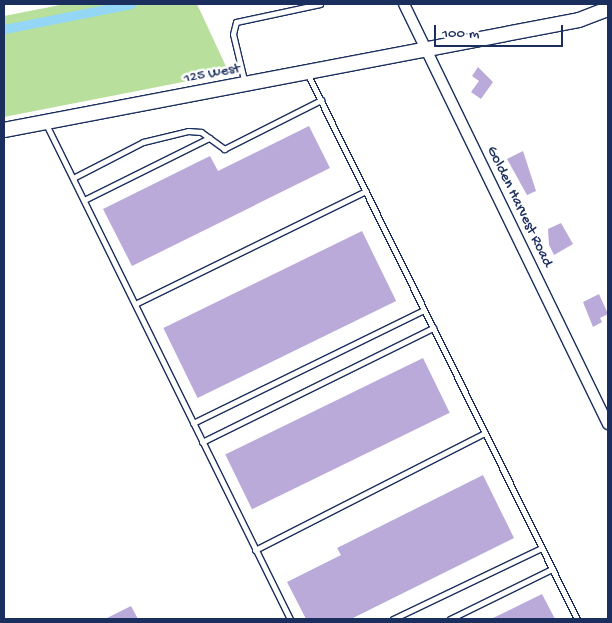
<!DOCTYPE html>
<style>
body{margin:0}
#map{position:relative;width:612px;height:623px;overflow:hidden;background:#fff;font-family:"Gochi Hand",sans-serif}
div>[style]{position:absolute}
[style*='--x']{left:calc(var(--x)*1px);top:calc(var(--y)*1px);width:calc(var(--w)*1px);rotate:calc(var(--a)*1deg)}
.green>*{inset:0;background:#b8e09c}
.canal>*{height:9px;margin:-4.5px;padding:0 4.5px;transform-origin:4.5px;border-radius:4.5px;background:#93d6f5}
.building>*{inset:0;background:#baaada;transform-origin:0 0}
.roads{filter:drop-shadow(1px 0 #1b2f5e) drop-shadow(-1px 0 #1b2f5e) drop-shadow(0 1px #1b2f5e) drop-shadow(0 -1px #1b2f5e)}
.lane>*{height:5px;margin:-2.5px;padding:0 2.5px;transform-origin:2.5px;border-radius:2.5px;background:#fff}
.street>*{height:10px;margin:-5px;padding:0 5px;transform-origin:5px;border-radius:5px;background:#fff}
.secondary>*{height:14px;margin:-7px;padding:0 7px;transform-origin:7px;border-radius:7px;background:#fff}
span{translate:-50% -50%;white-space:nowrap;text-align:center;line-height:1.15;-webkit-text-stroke:5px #fff;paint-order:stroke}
.street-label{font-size:15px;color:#1b2f5e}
.frame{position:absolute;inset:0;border:5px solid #1b2f5e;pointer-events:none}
.scale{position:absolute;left:434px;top:25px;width:129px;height:22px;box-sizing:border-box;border:2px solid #1b2f5e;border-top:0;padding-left:6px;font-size:15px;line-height:18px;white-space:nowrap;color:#1b2f5e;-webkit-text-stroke:4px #fff;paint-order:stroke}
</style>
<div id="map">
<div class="green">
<div style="clip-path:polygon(65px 4px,197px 4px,229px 73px,4px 117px,4px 16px)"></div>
</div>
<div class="canal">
<div style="--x:4;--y:29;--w:130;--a:-11.1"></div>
</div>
<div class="building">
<div style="clip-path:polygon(478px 67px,493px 82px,481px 99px,471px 92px,479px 81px,472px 76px)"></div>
<div style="clip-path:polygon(309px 126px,330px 168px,132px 266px,103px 209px,210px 156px,218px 171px)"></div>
<div style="clip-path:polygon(523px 151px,536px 191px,527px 195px,507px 159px)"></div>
<div style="clip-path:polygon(561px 223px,573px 244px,554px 255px,549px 245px,548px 229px)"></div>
<div style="left:362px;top:231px;width:78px;height:221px;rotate:64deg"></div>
<div style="clip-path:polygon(599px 294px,608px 314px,600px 318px,602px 322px,593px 327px,583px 302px)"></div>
<div style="left:423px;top:358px;width:61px;height:220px;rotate:64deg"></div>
<div style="clip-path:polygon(483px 475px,514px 538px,351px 619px,306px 619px,287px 582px,341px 555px,337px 548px)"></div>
<div style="clip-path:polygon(542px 594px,555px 619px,491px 619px)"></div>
<div style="clip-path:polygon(131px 606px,138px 619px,105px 619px)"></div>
</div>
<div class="roads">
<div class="lane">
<div style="--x:307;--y:73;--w:609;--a:63.69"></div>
<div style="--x:245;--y:84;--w:51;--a:-103.5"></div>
<div style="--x:233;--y:34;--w:12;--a:-76"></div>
<div style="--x:236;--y:22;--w:86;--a:-12.1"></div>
<div style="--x:46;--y:124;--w:552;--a:63.76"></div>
<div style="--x:73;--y:178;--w:79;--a:-27.2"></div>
<div style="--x:143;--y:142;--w:46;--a:-13.7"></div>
<div style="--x:188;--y:131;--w:13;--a:4"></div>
<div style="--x:201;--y:132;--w:29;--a:36"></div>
<div style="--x:224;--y:149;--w:109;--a:-26.8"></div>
<div style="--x:84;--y:200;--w:140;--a:-26.4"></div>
<div style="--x:135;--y:304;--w:257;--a:-26.1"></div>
<div style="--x:193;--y:423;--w:257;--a:-26.1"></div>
<div style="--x:202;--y:442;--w:258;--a:-26.3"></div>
<div style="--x:255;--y:550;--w:258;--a:-27"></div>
<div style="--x:393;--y:619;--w:164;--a:-25.6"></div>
<div style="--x:450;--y:619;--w:114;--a:-26.1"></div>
</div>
<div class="street">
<div style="--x:404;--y:4;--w:467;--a:64.1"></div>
</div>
<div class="secondary">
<div style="--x:4;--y:130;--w:585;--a:-10.83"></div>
<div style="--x:579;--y:20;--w:31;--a:-21"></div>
</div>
</div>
<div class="street-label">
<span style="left:212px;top:74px;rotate:-11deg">125 West</span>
<span style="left:519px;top:207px;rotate:64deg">Golden Harvest Road</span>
</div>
<div class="frame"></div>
<div class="scale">100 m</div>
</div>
